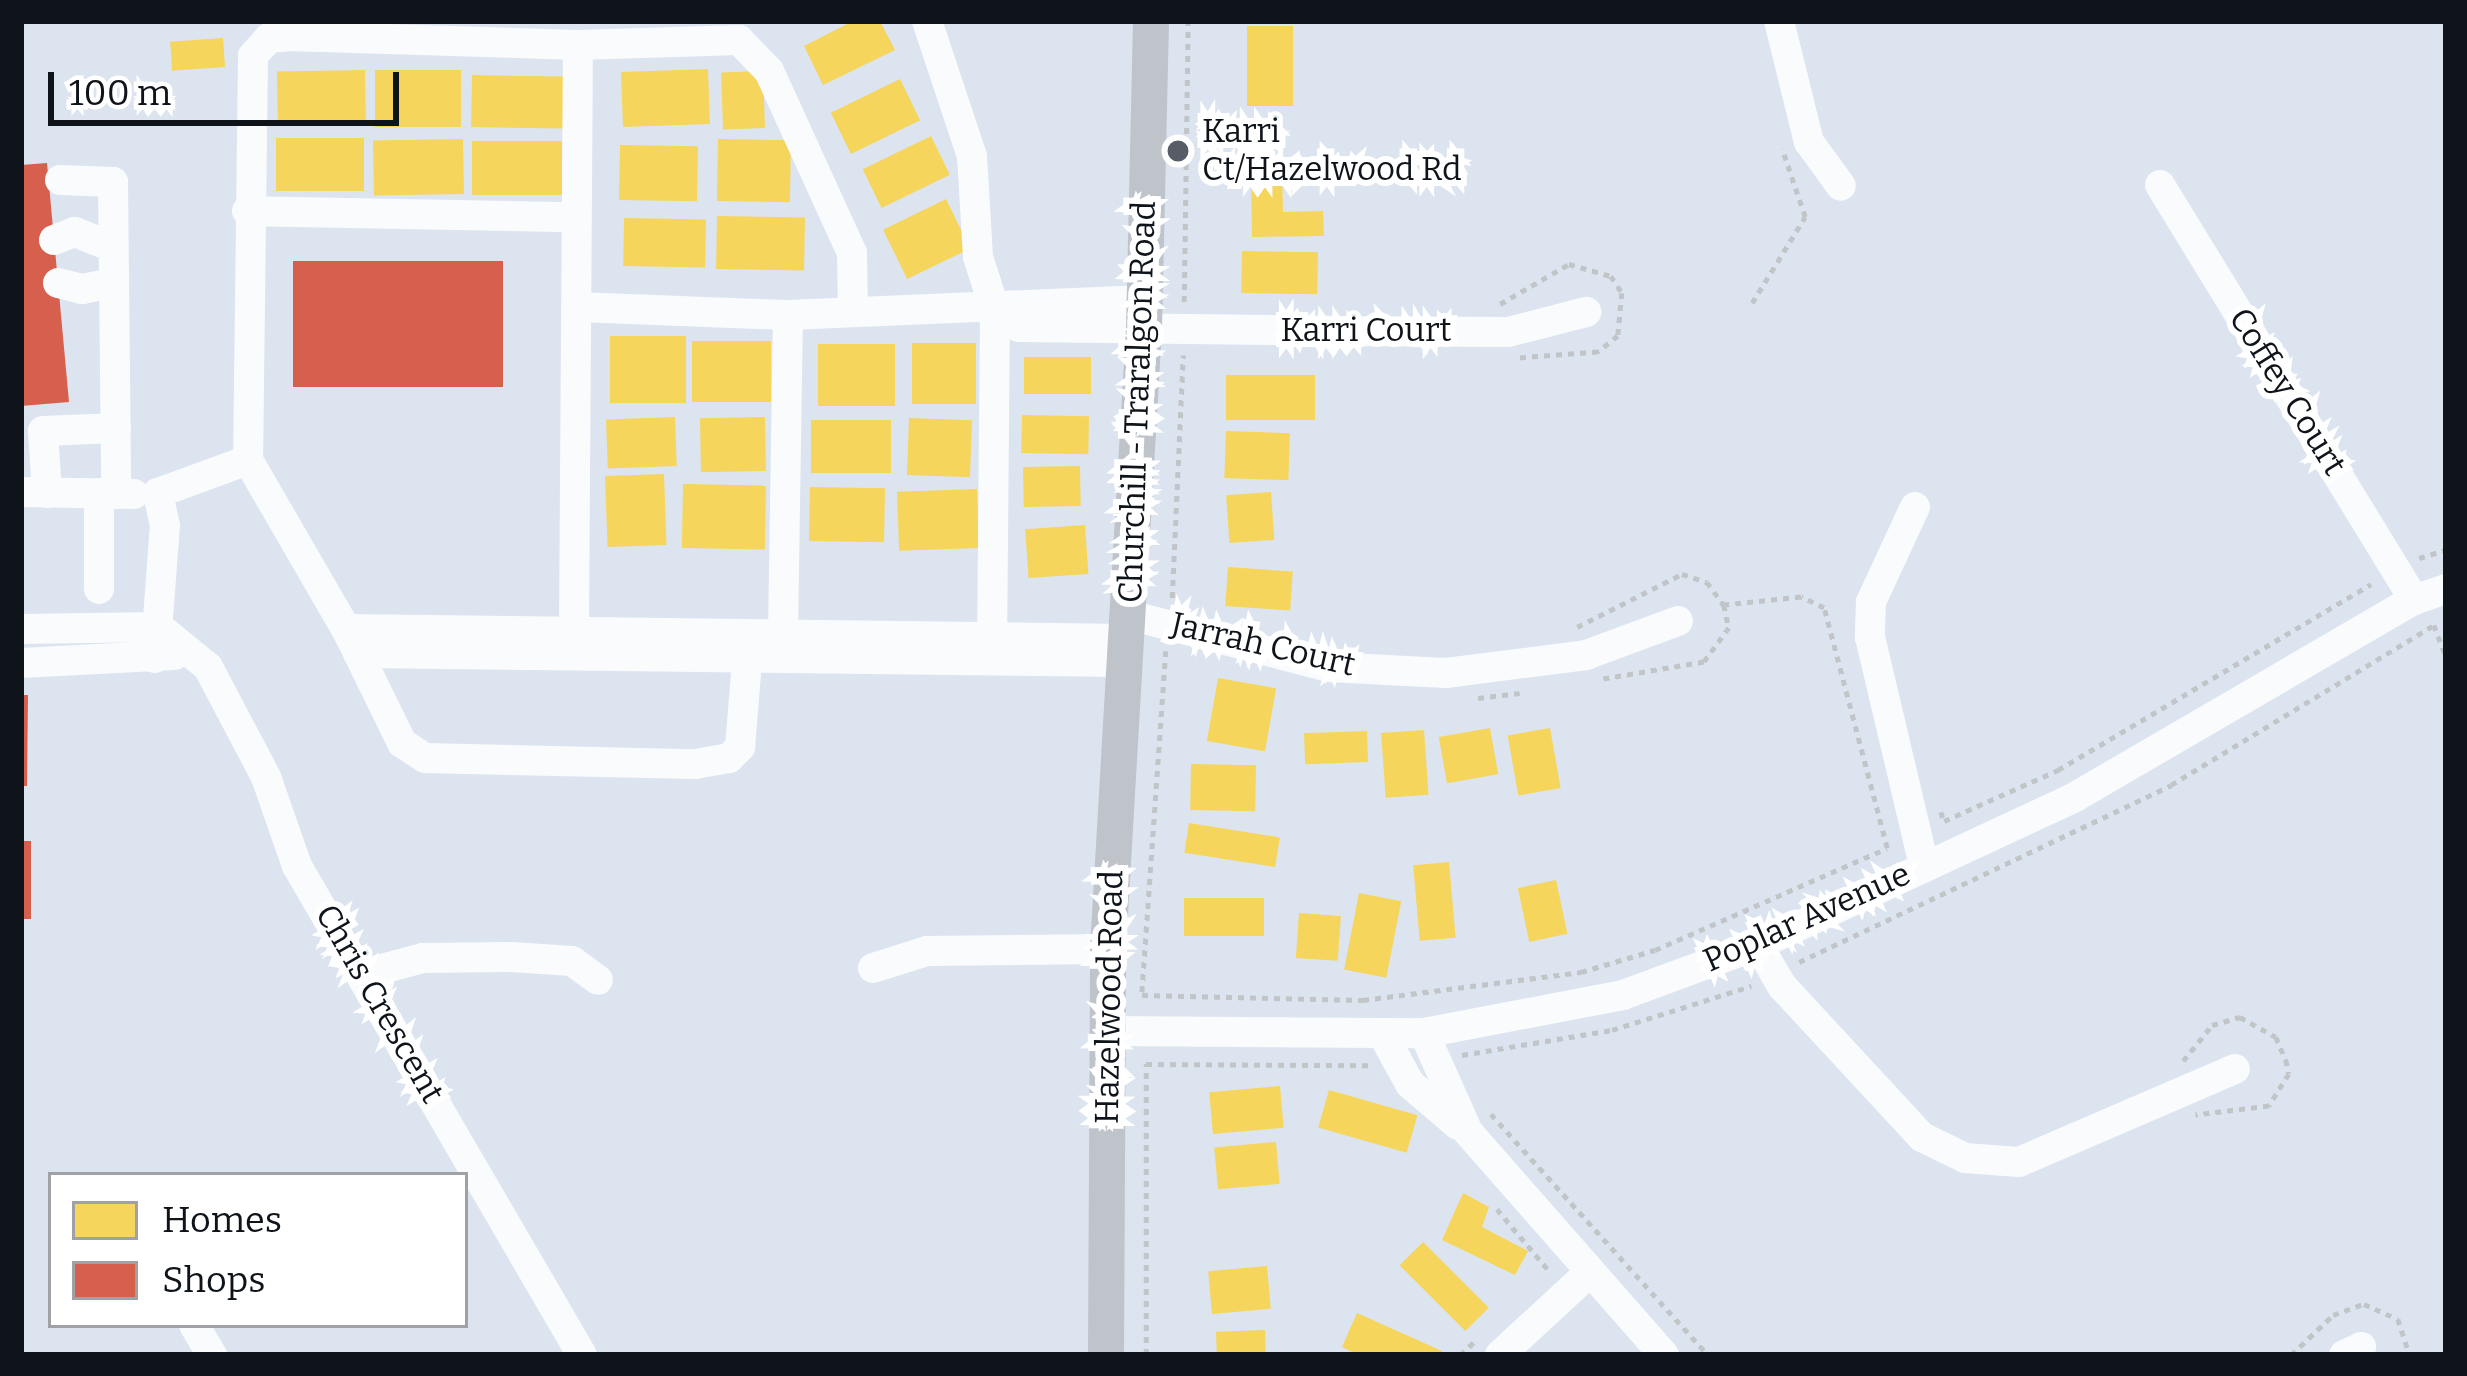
<!DOCTYPE html>
<style>
body{margin:0}
#map{position:relative;width:2467px;height:1376px;overflow:hidden;background:#dce4f0;font-family:Bitter,serif}
div>[style]{position:absolute}
[style*='--x']{left:calc(var(--x)*1px);top:calc(var(--y)*1px);width:calc(var(--w)*1px);rotate:calc(var(--a)*1deg)}
.homes>*{inset:0;background:#f6d55c;transform-origin:0 0}
.shops>*{inset:0;background:#d6604d;transform-origin:0 0}
.path>*{height:4.5px;margin-top:-2.25px;transform-origin:0;background:repeating-linear-gradient(90deg,#c1c5c8 0 6px,transparent 0 12px)}
.minor>*{height:30px;margin:-15px;padding:0 15px;transform-origin:15px;border-radius:15px;background:#fafbfd}
.major>*{height:36px;margin:-18px;padding:0 18px;transform-origin:18px;border-radius:18px;background:#bfc3ca}
.dots>*{width:33px;height:33px;translate:-50% -50%;box-sizing:border-box;border:6px solid #fff;border-radius:50%}
span{translate:-50% -50%;white-space:nowrap;text-align:center;line-height:1.15;-webkit-text-stroke:12px #fff;paint-order:stroke}
.poi-label{font-size:33px;color:#0f141b}
.left{translate:0 -50%;text-align:left}
.street-label{font-size:33px;color:#0f141b}
.frame{position:absolute;inset:0;border:24px solid #0f141b;pointer-events:none}
.legend{position:absolute;left:48px;top:1172px;width:420px;height:156px;box-sizing:border-box;background:#fff;border:3px solid #9fa1a4;margin:0;padding:15px 21px;list-style:none;font-size:36px;color:#0f141b}
.legend li{display:flex;align-items:center;gap:24px;height:60px}
.legend b{width:60px;border:3px solid #9fa1a4}
.scale{position:absolute;left:48px;top:72px;width:351px;height:54px;box-sizing:border-box;border:6px solid #0f141b;border-top:0;padding-left:15px;font-size:36px;line-height:42px;white-space:nowrap;color:#0f141b;-webkit-text-stroke:9px #fff;paint-order:stroke}
</style>
<div id="map">
<div class="homes">
<div style="clip-path:polygon(853px 21px,880px 21px,895px 50px,823px 85px,804px 46px)"></div>
<div style="left:1247px;top:26px;width:46px;height:80px"></div>
<div style="left:223px;top:38px;width:29px;height:53px;rotate:86deg"></div>
<div style="left:708px;top:69px;width:55px;height:87px;rotate:88deg"></div>
<div style="left:365px;top:70px;width:54px;height:88px;rotate:89deg"></div>
<div style="left:375px;top:70px;width:86px;height:57px"></div>
<div style="left:763px;top:71px;width:57px;height:42px;rotate:88deg"></div>
<div style="left:472px;top:75px;width:92px;height:52px;rotate:1deg"></div>
<div style="left:900px;top:79px;width:46px;height:77px;rotate:64deg"></div>
<div style="left:931px;top:136px;width:43px;height:76px;rotate:64deg"></div>
<div style="left:276px;top:138px;width:88px;height:53px"></div>
<div style="left:463px;top:139px;width:55px;height:90px;rotate:89deg"></div>
<div style="left:718px;top:139px;width:73px;height:62px;rotate:1deg"></div>
<div style="left:472px;top:141px;width:90px;height:54px"></div>
<div style="left:620px;top:145px;width:78px;height:55px;rotate:1deg"></div>
<div style="clip-path:polygon(1282px 174px,1283px 212px,1323px 211px,1324px 236px,1252px 237px,1251px 175px)"></div>
<div style="left:946px;top:199px;width:55px;height:70px;rotate:64deg"></div>
<div style="left:717px;top:216px;width:88px;height:53px;rotate:1deg"></div>
<div style="left:624px;top:218px;width:82px;height:48px;rotate:1deg"></div>
<div style="left:1242px;top:251px;width:76px;height:42px;rotate:1deg"></div>
<div style="left:610px;top:336px;width:76px;height:67px"></div>
<div style="left:771px;top:341px;width:61px;height:79px;rotate:90deg"></div>
<div style="left:912px;top:343px;width:64px;height:61px"></div>
<div style="left:818px;top:344px;width:77px;height:62px"></div>
<div style="left:1024px;top:357px;width:67px;height:37px"></div>
<div style="left:1315px;top:375px;width:45px;height:89px;rotate:90deg"></div>
<div style="left:1022px;top:415px;width:67px;height:38px;rotate:1deg"></div>
<div style="left:675px;top:417px;width:49px;height:69px;rotate:88deg"></div>
<div style="left:765px;top:417px;width:54px;height:65px;rotate:89deg"></div>
<div style="left:909px;top:418px;width:63px;height:57px;rotate:2deg"></div>
<div style="left:811px;top:420px;width:80px;height:53px"></div>
<div style="left:1226px;top:431px;width:64px;height:47px;rotate:2deg"></div>
<div style="left:1080px;top:466px;width:40px;height:57px;rotate:89deg"></div>
<div style="left:664px;top:474px;width:71px;height:59px;rotate:88deg"></div>
<div style="left:683px;top:484px;width:83px;height:64px;rotate:1deg"></div>
<div style="left:810px;top:487px;width:75px;height:54px;rotate:1deg"></div>
<div style="left:977px;top:489px;width:59px;height:80px;rotate:88deg"></div>
<div style="left:1271px;top:492px;width:48px;height:45px;rotate:86deg"></div>
<div style="left:1085px;top:525px;width:49px;height:60px;rotate:86deg"></div>
<div style="left:1228px;top:567px;width:65px;height:39px;rotate:4deg"></div>
<div style="left:1218px;top:678px;width:59px;height:64px;rotate:10deg"></div>
<div style="left:1490px;top:728px;width:47px;height:52px;rotate:80deg"></div>
<div style="left:1550px;top:728px;width:61px;height:43px;rotate:80deg"></div>
<div style="left:1424px;top:730px;width:65px;height:43px;rotate:86deg"></div>
<div style="left:1367px;top:731px;width:31px;height:63px;rotate:88deg"></div>
<div style="left:1191px;top:764px;width:65px;height:46px;rotate:1deg"></div>
<div style="left:1189px;top:823px;width:92px;height:30px;rotate:9deg"></div>
<div style="left:1449px;top:862px;width:76px;height:36px;rotate:85deg"></div>
<div style="left:1556px;top:880px;width:55px;height:39px;rotate:78deg"></div>
<div style="left:1359px;top:893px;width:43px;height:78px;rotate:11deg"></div>
<div style="left:1184px;top:898px;width:80px;height:38px"></div>
<div style="left:1299px;top:913px;width:42px;height:45px;rotate:4deg"></div>
<div style="left:1280px;top:1086px;width:42px;height:71px;rotate:85deg"></div>
<div style="left:1329px;top:1090px;width:92px;height:39px;rotate:16deg"></div>
<div style="left:1276px;top:1142px;width:42px;height:62px;rotate:85deg"></div>
<div style="clip-path:polygon(1463px 1193px,1489px 1207px,1482px 1227px,1528px 1251px,1515px 1275px,1442px 1240px)"></div>
<div style="left:1423px;top:1242px;width:93px;height:33px;rotate:45deg"></div>
<div style="left:1267px;top:1266px;width:43px;height:59px;rotate:85deg"></div>
<div style="clip-path:polygon(1357px 1313px,1442px 1351px,1440px 1355px,1359px 1355px,1342px 1347px)"></div>
<div style="left:1265px;top:1330px;width:25px;height:49px;rotate:88deg"></div>
</div>
<div class="shops">
<div style="clip-path:polygon(47px 163px,69px 402px,21px 406px,21px 165px)"></div>
<div style="left:503px;top:261px;width:126px;height:210px;rotate:90deg"></div>
<div style="clip-path:polygon(21px 695px,28px 695px,27px 786px,21px 786px)"></div>
<div style="left:21px;top:841px;width:10px;height:78px"></div>
</div>
<div class="path">
<div style="--x:1184;--y:302;--w:281;--a:-89.2"></div>
<div style="--x:1752;--y:303;--w:101;--a:-58.4"></div>
<div style="--x:1805;--y:217;--w:72;--a:-108.7"></div>
<div style="--x:1500;--y:304;--w:80;--a:-30.1"></div>
<div style="--x:1569;--y:264;--w:44;--a:15.9"></div>
<div style="--x:1611;--y:276;--w:20;--a:57"></div>
<div style="--x:1622;--y:293;--w:43;--a:95.3"></div>
<div style="--x:1618;--y:336;--w:26;--a:141"></div>
<div style="--x:1598;--y:352;--w:80;--a:175.7"></div>
<div style="--x:2419;--y:558;--w:28;--a:-17"></div>
<div style="--x:1172;--y:598;--w:243;--a:-87.4"></div>
<div style="--x:1577;--y:627;--w:118;--a:-26.8"></div>
<div style="--x:1682;--y:574;--w:26;--a:18"></div>
<div style="--x:1707;--y:582;--w:29;--a:54"></div>
<div style="--x:1724;--y:605;--w:24;--a:78"></div>
<div style="--x:1729;--y:628;--w:42;--a:126.3"></div>
<div style="--x:1704;--y:662;--w:102;--a:170.4"></div>
<div style="--x:1166;--y:651;--w:345;--a:94"></div>
<div style="--x:1142;--y:995;--w:221;--a:1.3"></div>
<div style="--x:1363;--y:1000;--w:220;--a:-7.3"></div>
<div style="--x:1581;--y:972;--w:77;--a:-16.6"></div>
<div style="--x:1655;--y:950;--w:253;--a:-23.7"></div>
<div style="--x:1887;--y:848;--w:248;--a:-104.7"></div>
<div style="--x:1824;--y:608;--w:25;--a:-154"></div>
<div style="--x:1801;--y:597;--w:77;--a:174.1"></div>
<div style="--x:1478;--y:698;--w:42;--a:-6.8"></div>
<div style="--x:1941;--y:812;--w:9;--a:72"></div>
<div style="--x:1944;--y:821;--w:125;--a:-24.1"></div>
<div style="--x:2058;--y:770;--w:364;--a:-30.7"></div>
<div style="--x:1799;--y:962;--w:412;--a:-25.4"></div>
<div style="--x:2171;--y:785;--w:308;--a:-31.3"></div>
<div style="--x:2434;--y:625;--w:34;--a:69"></div>
<div style="--x:1462;--y:1055;--w:152;--a:-9.5"></div>
<div style="--x:1612;--y:1030;--w:146;--a:-17.6"></div>
<div style="--x:2183;--y:1061;--w:46;--a:-51.1"></div>
<div style="--x:2212;--y:1025;--w:29;--a:-16"></div>
<div style="--x:2240;--y:1017;--w:41;--a:29.1"></div>
<div style="--x:2276;--y:1037;--w:25;--a:67"></div>
<div style="--x:2286;--y:1060;--w:14;--a:78"></div>
<div style="--x:2289;--y:1074;--w:38;--a:122"></div>
<div style="--x:2269;--y:1106;--w:74;--a:173"></div>
<div style="--x:1491;--y:1114;--w:324;--a:48"></div>
<div style="--x:1497;--y:1209;--w:82;--a:49.9"></div>
<div style="--x:1146;--y:1355;--w:291;--a:-90"></div>
<div style="--x:1146;--y:1064;--w:225;--a:0.3"></div>
<div style="--x:1460;--y:1355;--w:21;--a:-43"></div>
<div style="--x:2291;--y:1355;--w:58;--a:-43.6"></div>
<div style="--x:2333;--y:1315;--w:33;--a:-20"></div>
<div style="--x:2364;--y:1304;--w:37;--a:24"></div>
<div style="--x:2398;--y:1319;--w:38;--a:72"></div>
</div>
<div class="minor">
<div style="--x:927;--y:21;--w:142;--a:71.6"></div>
<div style="--x:972;--y:156;--w:101;--a:86.6"></div>
<div style="--x:978;--y:257;--w:56;--a:72.2"></div>
<div style="--x:995;--y:310;--w:324;--a:90.5"></div>
<div style="--x:1779;--y:21;--w:125;--a:76.1"></div>
<div style="--x:1809;--y:142;--w:54;--a:54"></div>
<div style="--x:60;--y:180;--w:53;--a:2.2"></div>
<div style="--x:113;--y:182;--w:312;--a:89.4"></div>
<div style="--x:2160;--y:185;--w:487;--a:58.5"></div>
<div style="--x:247;--y:211;--w:325;--a:1.1"></div>
<div style="--x:54;--y:240;--w:22;--a:-21"></div>
<div style="--x:75;--y:232;--w:35;--a:22"></div>
<div style="--x:58;--y:283;--w:25;--a:14"></div>
<div style="--x:82;--y:289;--w:31;--a:-11"></div>
<div style="--x:577;--y:307;--w:211;--a:2.2"></div>
<div style="--x:788;--y:315;--w:357;--a:-2.4"></div>
<div style="--x:995;--y:310;--w:29;--a:35"></div>
<div style="--x:1019;--y:327;--w:317;--a:0.7"></div>
<div style="--x:1336;--y:331;--w:172;--a:0.3"></div>
<div style="--x:1508;--y:332;--w:81;--a:-14.4"></div>
<div style="--x:853;--y:312;--w:59;--a:-91"></div>
<div style="--x:852;--y:253;--w:200;--a:-114.5"></div>
<div style="--x:769;--y:71;--w:43;--a:-134.1"></div>
<div style="--x:739;--y:40;--w:161;--a:178.2"></div>
<div style="--x:578;--y:45;--w:282;--a:-178.2"></div>
<div style="--x:296;--y:36;--w:27;--a:176"></div>
<div style="--x:269;--y:38;--w:24;--a:132"></div>
<div style="--x:253;--y:56;--w:404;--a:90.7"></div>
<div style="--x:248;--y:460;--w:195;--a:59.9"></div>
<div style="--x:346;--y:629;--w:780;--a:0.73"></div>
<div style="--x:21;--y:492;--w:113;--a:1"></div>
<div style="--x:47;--y:493;--w:62;--a:-93.7"></div>
<div style="--x:43;--y:431;--w:73;--a:-2.4"></div>
<div style="--x:99;--y:493;--w:96;--a:90"></div>
<div style="--x:1915;--y:507;--w:105;--a:114.9"></div>
<div style="--x:1871;--y:602;--w:35;--a:92"></div>
<div style="--x:1870;--y:637;--w:235;--a:76.7"></div>
<div style="--x:1129;--y:615;--w:206;--a:14.6"></div>
<div style="--x:1328;--y:667;--w:118;--a:2.9"></div>
<div style="--x:1446;--y:673;--w:141;--a:-7.3"></div>
<div style="--x:1586;--y:655;--w:98;--a:-20.3"></div>
<div style="--x:574;--y:627;--w:582;--a:-89.61"></div>
<div style="--x:21;--y:629;--w:138;--a:-0.8"></div>
<div style="--x:159;--y:627;--w:63;--a:39.2"></div>
<div style="--x:208;--y:667;--w:124;--a:62.2"></div>
<div style="--x:266;--y:777;--w:94;--a:70.8"></div>
<div style="--x:297;--y:866;--w:566;--a:59.77"></div>
<div style="--x:346;--y:629;--w:27;--a:63"></div>
<div style="--x:358;--y:653;--w:766;--a:0.67"></div>
<div style="--x:783;--y:633;--w:318;--a:-89.1"></div>
<div style="--x:358;--y:653;--w:100;--a:63.9"></div>
<div style="--x:402;--y:743;--w:27;--a:33"></div>
<div style="--x:425;--y:758;--w:270;--a:1.3"></div>
<div style="--x:695;--y:764;--w:35;--a:-10"></div>
<div style="--x:729;--y:758;--w:16;--a:-45"></div>
<div style="--x:740;--y:747;--w:109;--a:-85.3"></div>
<div style="--x:155;--y:658;--w:132;--a:-85.7"></div>
<div style="--x:165;--y:526;--w:34;--a:-102"></div>
<div style="--x:158;--y:493;--w:96;--a:-20.1"></div>
<div style="--x:21;--y:663;--w:154;--a:-3"></div>
<div style="--x:1758;--y:945;--w:48;--a:59.7"></div>
<div style="--x:1782;--y:986;--w:206;--a:47.2"></div>
<div style="--x:1922;--y:1137;--w:48;--a:26"></div>
<div style="--x:1965;--y:1158;--w:54;--a:4.2"></div>
<div style="--x:2019;--y:1162;--w:235;--a:-23.3"></div>
<div style="--x:873;--y:968;--w:57;--a:-17.5"></div>
<div style="--x:927;--y:951;--w:181;--a:-0.6"></div>
<div style="--x:363;--y:974;--w:62;--a:-14.9"></div>
<div style="--x:423;--y:958;--w:88;--a:-0.7"></div>
<div style="--x:511;--y:957;--w:61;--a:3.8"></div>
<div style="--x:572;--y:961;--w:32;--a:36"></div>
<div style="--x:1106;--y:1031;--w:318;--a:0.4"></div>
<div style="--x:1424;--y:1033;--w:203;--a:-10.8"></div>
<div style="--x:1623;--y:995;--w:144;--a:-20.3"></div>
<div style="--x:1758;--y:945;--w:350;--a:-25"></div>
<div style="--x:2075;--y:797;--w:392;--a:-30.2"></div>
<div style="--x:2414;--y:600;--w:34;--a:-19"></div>
<div style="--x:1382;--y:1033;--w:58;--a:61.2"></div>
<div style="--x:1410;--y:1084;--w:63;--a:40.5"></div>
<div style="--x:1424;--y:1033;--w:108;--a:66"></div>
<div style="--x:1468;--y:1132;--w:297;--a:48.7"></div>
<div style="--x:194;--y:1325;--w:35;--a:59"></div>
<div style="--x:1500;--y:1355;--w:121;--a:-42.7"></div>
<div style="--x:2344;--y:1355;--w:19;--a:-25"></div>
</div>
<div class="major">
<div style="--x:1106;--y:1355;--w:406;--a:-89.7"></div>
<div style="--x:1108;--y:949;--w:621;--a:-86.68"></div>
<div style="--x:1144;--y:329;--w:308;--a:-88.7"></div>
</div>
<div class="dots">
<div style="left:1178px;top:151px;background:#575d66"></div>
</div>
<div class="poi-label">
<span class="left" style="left:1202px;top:151px">Karri<br>Ct/Hazelwood Rd</span>
</div>
<div class="street-label">
<span style="left:1366px;top:331px">Karri Court</span>
<span style="left:2287px;top:392px;rotate:58deg">Coffey Court</span>
<span style="left:1138px;top:402px;rotate:-88deg">Churchill - Traralgon Road</span>
<span style="left:1263px;top:645px;rotate:13deg">Jarrah Court</span>
<span style="left:1807px;top:918px;rotate:-24deg">Poplar Avenue</span>
<span style="left:1110px;top:997px;rotate:-89deg">Hazelwood Road</span>
<span style="left:379px;top:1004px;rotate:60deg">Chris Crescent</span>
</div>
<div class="frame"></div>
<ul class="legend">
<li><b style="height:33px;background:#f6d55c"></b>Homes</li>
<li><b style="height:33px;background:#d6604d"></b>Shops</li>
</ul>
<div class="scale">100 m</div>
</div>
